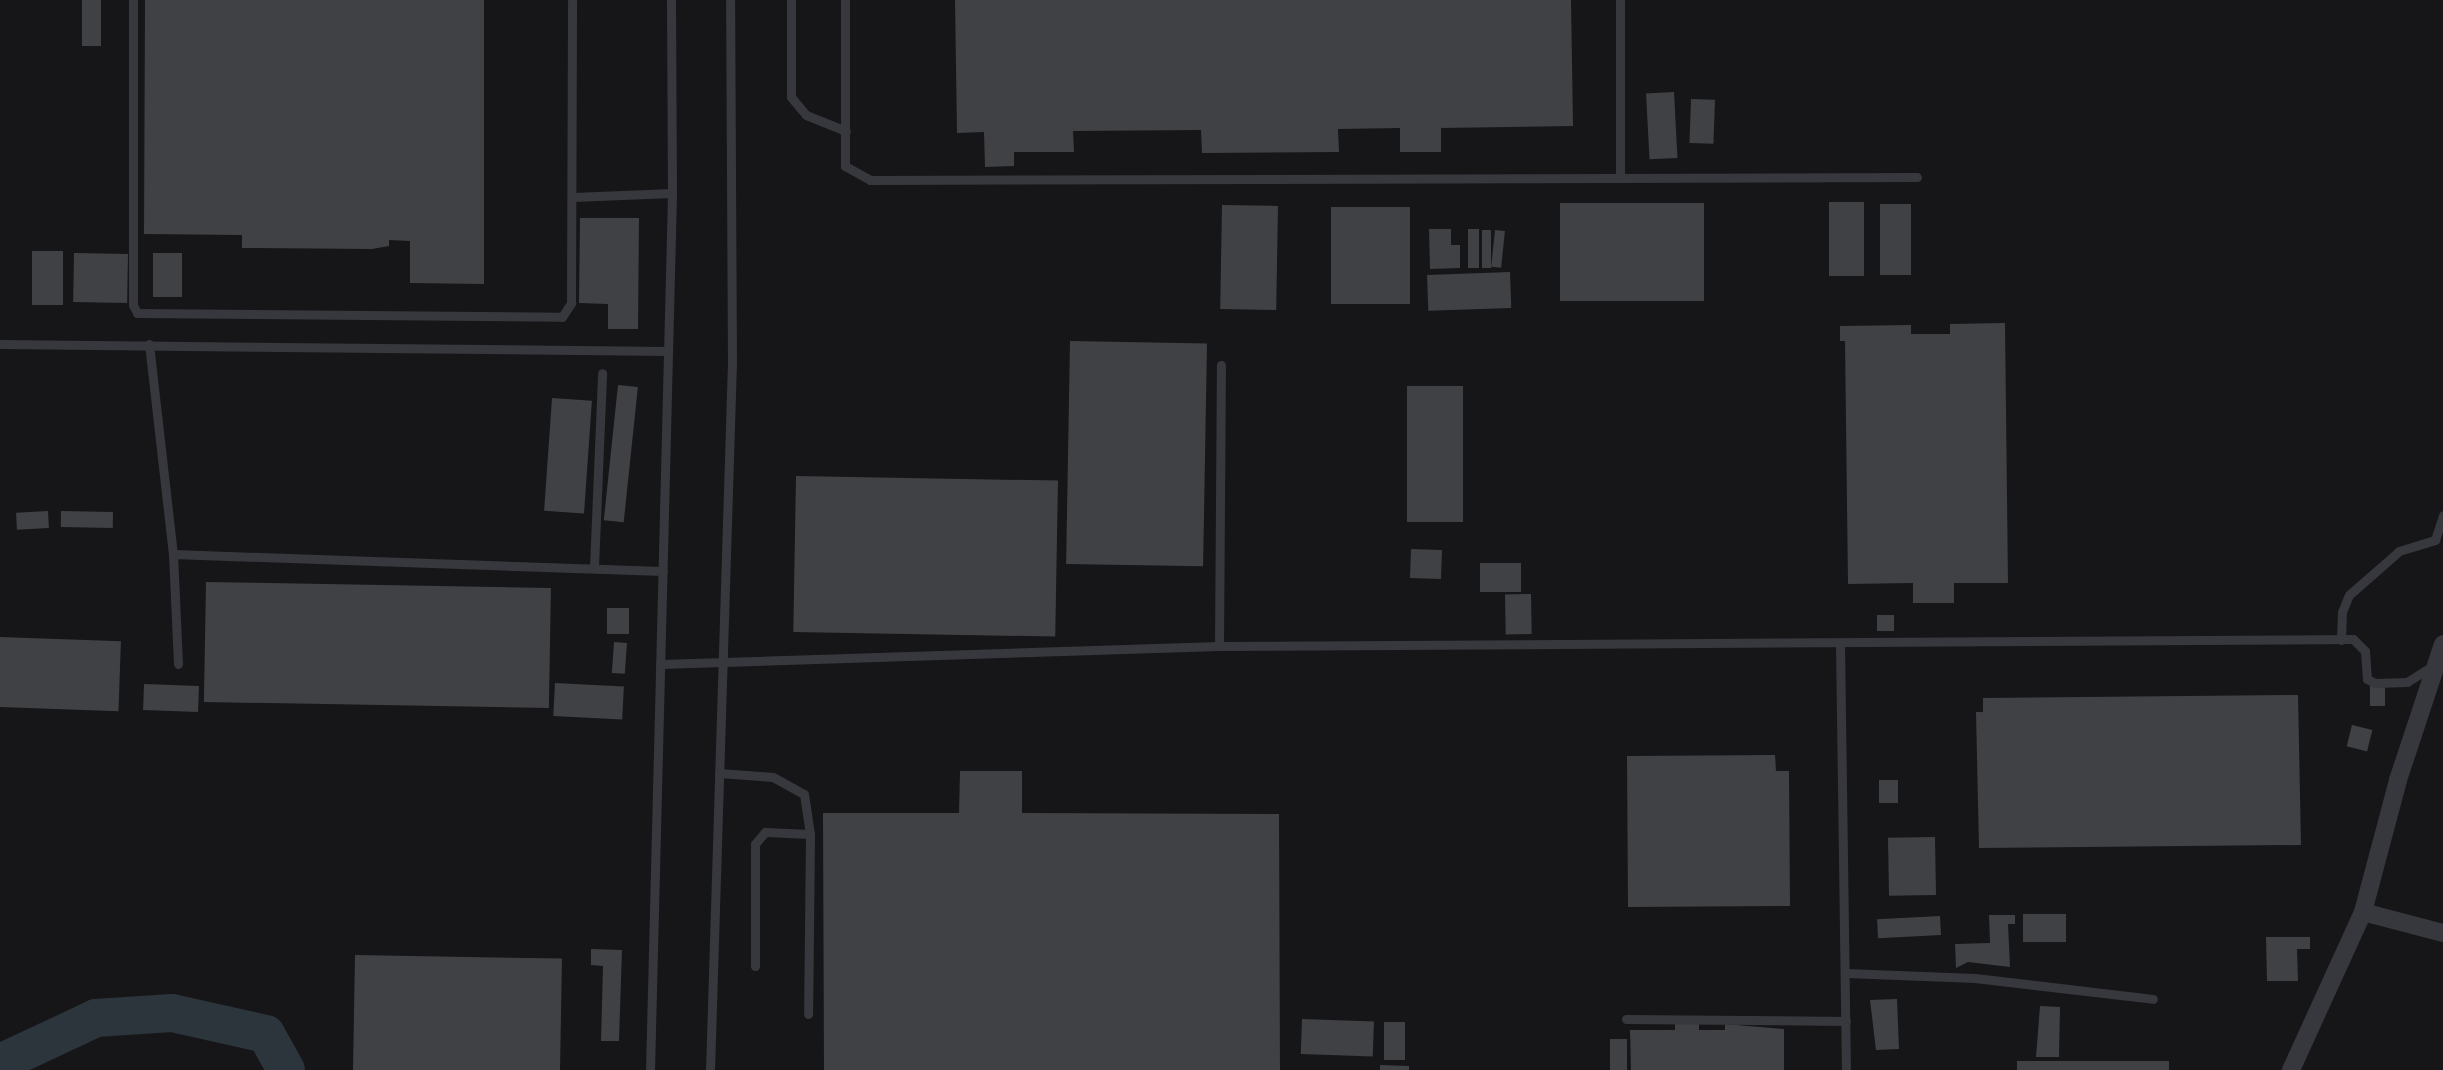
<!DOCTYPE html>
<style>
body{margin:0}
#map{position:relative;width:2443px;height:1070px;overflow:hidden;background:#161618;font-family:Commissioner,sans-serif}
div>[style]{position:absolute}
[style*='--x']{left:calc(var(--x)*1px);top:calc(var(--y)*1px);width:calc(var(--w)*1px);rotate:calc(var(--a)*1deg)}
.river>*{height:38px;margin:-19px;padding:0 19px;transform-origin:19px;border-radius:19px;background:#2c353c}
.building>*{inset:0;background:#404145;transform-origin:0 0}
.service>*{height:9px;margin:-4.5px;padding:0 4.5px;transform-origin:4.5px;border-radius:4.5px;background:#37383d}
.minor>*{height:18px;margin:-9px;padding:0 9px;transform-origin:9px;border-radius:9px;background:#37383d}
span{translate:-50% -50%;white-space:nowrap;text-align:center;line-height:1.15;-webkit-text-stroke:6px #111113;paint-order:stroke}
</style>
<div id="map">
<div class="river">
<div style="--x:0;--y:1063;--w:106;--a:-25.1"></div>
<div style="--x:96;--y:1018;--w:76;--a:-3.8"></div>
<div style="--x:172;--y:1013;--w:96;--a:12.6"></div>
<div style="--x:266;--y:1034;--w:41;--a:60.9"></div>
</div>
<div class="building">
<div style="left:82px;top:0;width:19px;height:46px"></div>
<div style="clip-path:polygon(145px 0,484px 0,484px 284px,410px 283px,410px 241px,389px 240px,389px 246px,372px 249px,242px 248px,242px 235px,144px 234px)"></div>
<div style="clip-path:polygon(955px 0,1571px 0,1573px 126px,1441px 128px,1441px 152px,1400px 152px,1400px 128px,1338px 129px,1339px 152px,1202px 153px,1201px 130px,1073px 131px,1074px 152px,1014px 152px,1014px 166px,985px 167px,984px 132px,957px 133px)"></div>
<div style="left:1674px;top:92px;width:66px;height:28px;rotate:87deg"></div>
<div style="left:1691px;top:99px;width:24px;height:44px;rotate:2deg"></div>
<div style="left:1829px;top:202px;width:35px;height:74px"></div>
<div style="left:1560px;top:203px;width:144px;height:98px"></div>
<div style="left:1880px;top:204px;width:31px;height:71px"></div>
<div style="left:1222px;top:205px;width:56px;height:104px;rotate:1deg"></div>
<div style="left:1331px;top:207px;width:79px;height:97px"></div>
<div style="clip-path:polygon(580px 218px,639px 218px,638px 329px,608px 329px,608px 304px,579px 303px)"></div>
<div style="clip-path:polygon(1429px 229px,1451px 229px,1451px 245px,1460px 245px,1460px 268px,1430px 269px)"></div>
<div style="left:1468px;top:229px;width:11px;height:39px"></div>
<div style="left:1482px;top:230px;width:9px;height:38px"></div>
<div style="left:1495px;top:230px;width:10px;height:37px;rotate:6deg"></div>
<div style="left:32px;top:251px;width:31px;height:54px"></div>
<div style="left:74px;top:253px;width:54px;height:49px;rotate:1deg"></div>
<div style="left:153px;top:253px;width:29px;height:44px"></div>
<div style="left:1510px;top:272px;width:36px;height:83px;rotate:88deg"></div>
<div style="clip-path:polygon(2005px 323px,2008px 583px,1954px 583px,1954px 603px,1913px 603px,1913px 583px,1848px 584px,1845px 341px,1840px 341px,1840px 326px,1911px 325px,1911px 334px,1950px 334px,1950px 324px)"></div>
<div style="left:1070px;top:341px;width:137px;height:223px;rotate:1deg"></div>
<div style="left:618px;top:385px;width:20px;height:136px;rotate:6deg"></div>
<div style="left:1407px;top:386px;width:56px;height:136px"></div>
<div style="left:552px;top:398px;width:40px;height:113px;rotate:4deg"></div>
<div style="left:796px;top:476px;width:262px;height:156px;rotate:1deg"></div>
<div style="left:48px;top:511px;width:17px;height:32px;rotate:87deg"></div>
<div style="left:61px;top:511px;width:52px;height:16px;rotate:1deg"></div>
<div style="left:1411px;top:549px;width:31px;height:29px;rotate:2deg"></div>
<div style="left:1480px;top:563px;width:41px;height:29px"></div>
<div style="left:206px;top:582px;width:345px;height:120px;rotate:1deg"></div>
<div style="left:1531px;top:594px;width:40px;height:26px;rotate:89deg"></div>
<div style="left:607px;top:608px;width:22px;height:26px"></div>
<div style="left:1877px;top:615px;width:17px;height:16px"></div>
<div style="left:0;top:637px;width:121px;height:70px;rotate:2deg"></div>
<div style="left:614px;top:642px;width:13px;height:31px;rotate:4deg"></div>
<div style="left:555px;top:683px;width:69px;height:33px;rotate:3deg"></div>
<div style="left:144px;top:684px;width:55px;height:26px;rotate:2deg"></div>
<div style="left:2370px;top:686px;width:15px;height:20px"></div>
<div style="clip-path:polygon(2298px 695px,2301px 845px,1979px 848px,1976px 712px,1983px 712px,1983px 698px)"></div>
<div style="left:2352px;top:725px;width:21px;height:22px;rotate:14deg"></div>
<div style="clip-path:polygon(1775px 755px,1776px 771px,1789px 771px,1790px 906px,1628px 907px,1627px 756px)"></div>
<div style="clip-path:polygon(960px 771px,1022px 771px,1022px 813px,1279px 814px,1280px 1070px,824px 1070px,823px 813px,959px 813px)"></div>
<div style="left:1879px;top:780px;width:19px;height:23px"></div>
<div style="left:1935px;top:837px;width:58px;height:47px;rotate:89deg"></div>
<div style="left:2023px;top:914px;width:43px;height:28px"></div>
<div style="clip-path:polygon(1989px 915px,2015px 915px,2015px 924px,2008px 924px,2010px 967px,1968px 962px,1956px 968px,1955px 944px,1990px 943px)"></div>
<div style="left:1940px;top:916px;width:19px;height:63px;rotate:87deg"></div>
<div style="clip-path:polygon(2266px 937px,2310px 937px,2310px 949px,2297px 949px,2298px 981px,2267px 981px)"></div>
<div style="clip-path:polygon(591px 949px,622px 950px,619px 1041px,601px 1041px,603px 966px,591px 965px)"></div>
<div style="left:355px;top:955px;width:207px;height:115px;rotate:1deg"></div>
<div style="clip-path:polygon(1897px 999px,1899px 1049px,1876px 1050px,1870px 1000px)"></div>
<div style="clip-path:polygon(2040px 1006px,2060px 1007px,2059px 1057px,2036px 1057px)"></div>
<div style="left:1302px;top:1019px;width:72px;height:35px;rotate:2deg"></div>
<div style="left:1384px;top:1022px;width:21px;height:38px"></div>
<div style="clip-path:polygon(1675px 1024px,1699px 1024px,1699px 1030px,1725px 1030px,1725px 1024px,1784px 1029px,1784px 1070px,1631px 1070px,1630px 1030px,1675px 1030px)"></div>
<div style="left:1610px;top:1039px;width:17px;height:31px"></div>
<div style="left:2017px;top:1061px;width:152px;height:9px"></div>
<div style="clip-path:polygon(1380px 1065px,1409px 1066px,1409px 1070px,1380px 1070px)"></div>
</div>
<div class="service">
<div style="--x:133;--y:0;--w:305;--a:90"></div>
<div style="--x:133;--y:305;--w:9;--a:63"></div>
<div style="--x:137;--y:313;--w:425;--a:0.5"></div>
<div style="--x:562;--y:317;--w:17;--a:-57"></div>
<div style="--x:571;--y:303;--w:303;--a:-89.8"></div>
<div style="--x:791;--y:0;--w:97;--a:90"></div>
<div style="--x:791;--y:97;--w:23;--a:50"></div>
<div style="--x:806;--y:115;--w:43;--a:21.8"></div>
<div style="--x:845;--y:0;--w:166;--a:90"></div>
<div style="--x:845;--y:166;--w:29;--a:29"></div>
<div style="--x:870;--y:180;--w:1047;--a:-0.16"></div>
<div style="--x:1620;--y:0;--w:177;--a:90"></div>
<div style="--x:573;--y:197;--w:99;--a:-2.3"></div>
<div style="--x:0;--y:344;--w:668;--a:0.6"></div>
<div style="--x:149;--y:344;--w:211;--a:83.5"></div>
<div style="--x:173;--y:554;--w:110;--a:87.4"></div>
<div style="--x:173;--y:554;--w:490;--a:2"></div>
<div style="--x:594;--y:567;--w:194;--a:-87.6"></div>
<div style="--x:2341;--y:640;--w:28;--a:-88"></div>
<div style="--x:2342;--y:612;--w:18;--a:-68"></div>
<div style="--x:2349;--y:595;--w:67;--a:-41.3"></div>
<div style="--x:2399;--y:551;--w:38;--a:-17"></div>
<div style="--x:2435;--y:540;--w:26;--a:-72"></div>
<div style="--x:1840;--y:643;--w:427;--a:89.2"></div>
<div style="--x:1219;--y:646;--w:281;--a:-89.6"></div>
<div style="--x:660;--y:664;--w:559;--a:-1.84"></div>
<div style="--x:1219;--y:646;--w:1134;--a:-0.35"></div>
<div style="--x:2353;--y:639;--w:17;--a:45"></div>
<div style="--x:2365;--y:651;--w:28;--a:86"></div>
<div style="--x:2367;--y:679;--w:9;--a:27"></div>
<div style="--x:2375;--y:683;--w:32;--a:-2"></div>
<div style="--x:2407;--y:682;--w:28;--a:-32"></div>
<div style="--x:719;--y:773;--w:54;--a:4.2"></div>
<div style="--x:773;--y:777;--w:35;--a:29"></div>
<div style="--x:804;--y:794;--w:40;--a:81.5"></div>
<div style="--x:810;--y:834;--w:180;--a:90.6"></div>
<div style="--x:755;--y:966;--w:122;--a:-90"></div>
<div style="--x:755;--y:844;--w:16;--a:-50"></div>
<div style="--x:765;--y:832;--w:45;--a:2.5"></div>
<div style="--x:1846;--y:973;--w:129;--a:2.2"></div>
<div style="--x:1975;--y:978;--w:179;--a:6.7"></div>
<div style="--x:1626;--y:1019;--w:220;--a:0.5"></div>
<div style="--x:650;--y:1070;--w:877;--a:-88.56"></div>
<div style="--x:672;--y:193;--w:193;--a:-90.3"></div>
<div style="--x:710;--y:1070;--w:706;--a:-88.22"></div>
<div style="--x:732;--y:364;--w:364;--a:-90.3"></div>
</div>
<div class="minor">
<div style="--x:2363;--y:912;--w:83;--a:14.7"></div>
<div style="--x:2291;--y:1070;--w:174;--a:-65.5"></div>
<div style="--x:2363;--y:912;--w:137;--a:-75.1"></div>
<div style="--x:2398;--y:780;--w:143;--a:-71.7"></div>
</div>
</div>
